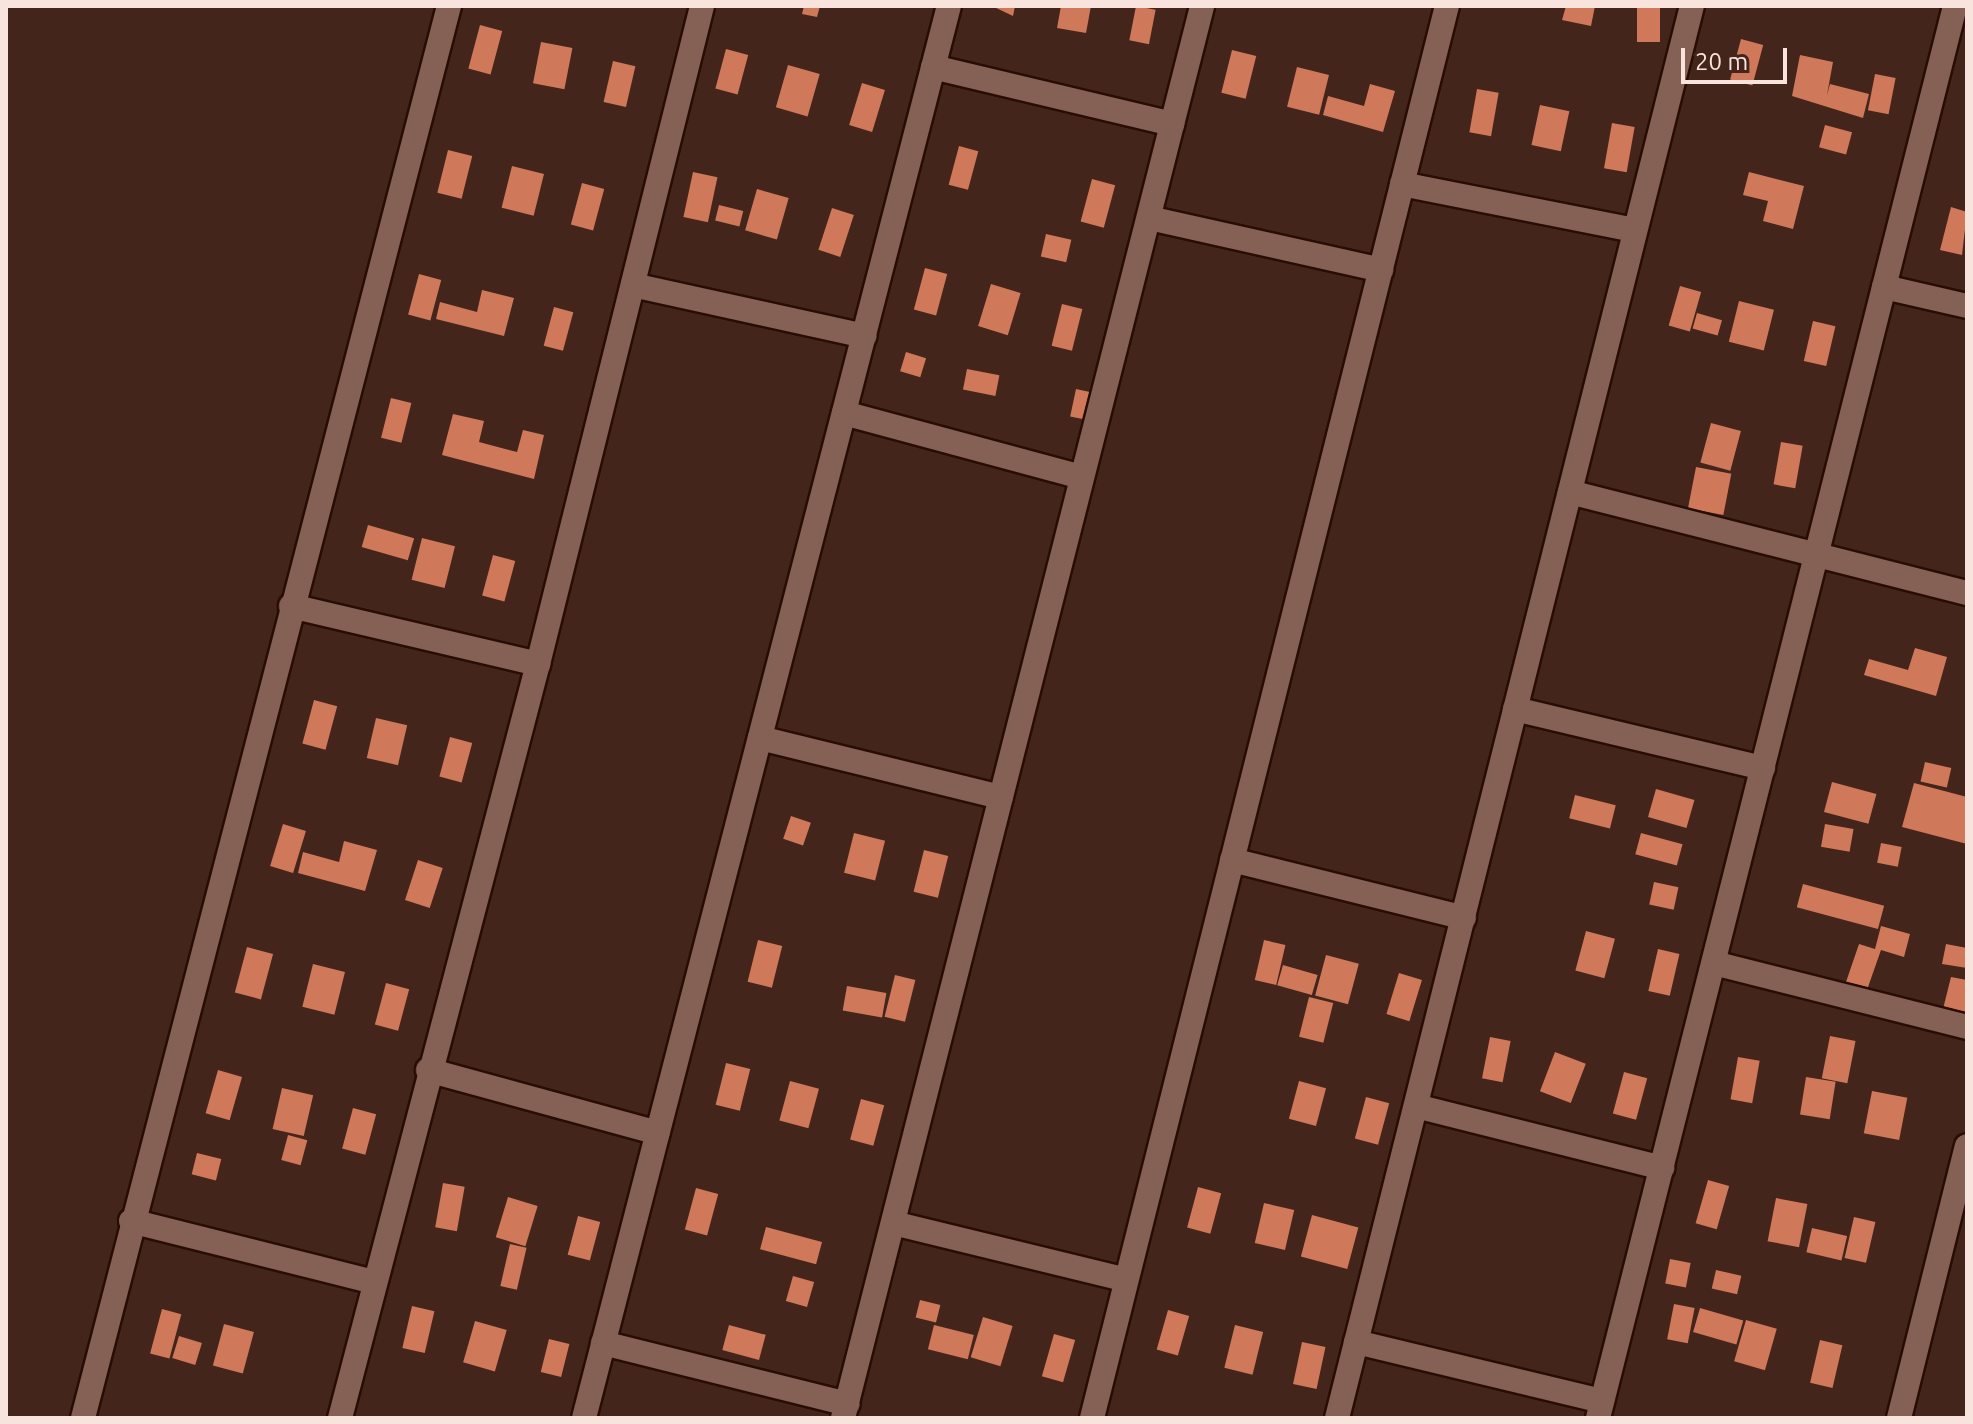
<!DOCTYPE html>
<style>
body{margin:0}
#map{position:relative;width:1973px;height:1424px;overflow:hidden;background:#43251b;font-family:Ubuntu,sans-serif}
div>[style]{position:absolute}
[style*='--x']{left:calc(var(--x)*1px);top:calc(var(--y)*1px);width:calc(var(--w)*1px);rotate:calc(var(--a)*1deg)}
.building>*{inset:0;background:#d0785a;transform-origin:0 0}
.roads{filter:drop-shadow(2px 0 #280d04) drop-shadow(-2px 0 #280d04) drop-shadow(0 2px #280d04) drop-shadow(0 -2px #280d04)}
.street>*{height:24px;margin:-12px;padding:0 12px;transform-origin:12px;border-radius:12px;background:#846055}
span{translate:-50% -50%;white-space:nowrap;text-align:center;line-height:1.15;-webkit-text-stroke:8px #43251b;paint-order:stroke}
.frame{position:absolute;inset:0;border:8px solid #f8e3dd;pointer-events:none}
.scale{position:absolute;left:1681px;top:48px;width:106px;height:36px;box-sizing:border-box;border:4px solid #f8e3dd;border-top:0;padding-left:10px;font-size:24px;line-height:28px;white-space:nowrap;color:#f8e3dd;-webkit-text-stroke:6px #43251b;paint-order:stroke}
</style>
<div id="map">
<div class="building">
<div style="clip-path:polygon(804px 6px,820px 6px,817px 17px,802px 14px)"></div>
<div style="clip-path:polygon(992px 6px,1015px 6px,1013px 16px)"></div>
<div style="clip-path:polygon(1061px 6px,1091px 6px,1086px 33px,1057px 28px)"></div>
<div style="left:1136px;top:6px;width:20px;height:35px;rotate:11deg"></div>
<div style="clip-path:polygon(1566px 6px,1595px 6px,1591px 26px,1562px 20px)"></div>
<div style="left:1637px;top:6px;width:23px;height:36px"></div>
<div style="left:480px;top:25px;width:23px;height:45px;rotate:15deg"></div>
<div style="left:1741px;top:39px;width:23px;height:42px;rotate:15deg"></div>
<div style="left:541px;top:42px;width:32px;height:42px;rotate:11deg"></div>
<div style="left:726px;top:49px;width:23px;height:41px;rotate:15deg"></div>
<div style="left:1232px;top:50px;width:25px;height:44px;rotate:14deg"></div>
<div style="clip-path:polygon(1800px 55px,1833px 62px,1827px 95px,1830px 84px,1869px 94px,1863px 118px,1792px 96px)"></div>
<div style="left:613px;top:61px;width:23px;height:42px;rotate:13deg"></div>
<div style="left:788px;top:65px;width:33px;height:44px;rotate:16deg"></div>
<div style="left:1297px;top:67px;width:33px;height:41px;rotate:14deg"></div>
<div style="left:1875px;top:74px;width:21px;height:37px;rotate:11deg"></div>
<div style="left:862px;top:83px;width:24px;height:44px;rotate:17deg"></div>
<div style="clip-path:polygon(1370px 84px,1395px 91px,1383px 132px,1323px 115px,1328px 96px,1364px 106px)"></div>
<div style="left:1477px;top:89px;width:22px;height:44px;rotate:10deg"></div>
<div style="left:1540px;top:105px;width:30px;height:41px;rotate:12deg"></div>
<div style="left:1612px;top:123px;width:23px;height:46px;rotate:10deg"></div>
<div style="left:1825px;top:125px;width:28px;height:23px;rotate:15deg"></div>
<div style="left:959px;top:146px;width:20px;height:40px;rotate:15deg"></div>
<div style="left:448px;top:150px;width:25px;height:44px;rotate:14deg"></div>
<div style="left:512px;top:166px;width:33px;height:43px;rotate:14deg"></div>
<div style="left:693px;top:172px;width:25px;height:46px;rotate:12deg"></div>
<div style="clip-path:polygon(1749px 172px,1804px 186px,1793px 229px,1763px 221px,1768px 201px,1743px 195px)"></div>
<div style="left:1092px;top:179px;width:24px;height:44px;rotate:15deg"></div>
<div style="left:582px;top:183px;width:23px;height:43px;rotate:15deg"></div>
<div style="left:757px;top:189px;width:33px;height:43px;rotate:16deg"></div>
<div style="left:719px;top:205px;width:25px;height:16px;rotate:14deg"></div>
<div style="clip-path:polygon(1951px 207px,1967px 212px,1962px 255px,1940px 250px)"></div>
<div style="left:832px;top:208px;width:23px;height:44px;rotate:18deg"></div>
<div style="left:1046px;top:234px;width:26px;height:23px;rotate:13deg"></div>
<div style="left:925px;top:268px;width:23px;height:43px;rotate:15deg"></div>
<div style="left:419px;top:274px;width:23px;height:42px;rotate:15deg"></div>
<div style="left:991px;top:284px;width:31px;height:44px;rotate:17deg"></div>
<div style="left:1680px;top:286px;width:22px;height:41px;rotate:16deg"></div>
<div style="clip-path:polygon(482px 290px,514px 298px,504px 336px,436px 319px,440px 302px,477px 312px)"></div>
<div style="left:1739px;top:301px;width:36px;height:42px;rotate:14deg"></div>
<div style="left:1062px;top:304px;width:21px;height:43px;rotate:14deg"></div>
<div style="left:554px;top:307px;width:20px;height:40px;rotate:15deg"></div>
<div style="left:1697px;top:313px;width:26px;height:16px;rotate:16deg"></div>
<div style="left:1813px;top:321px;width:23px;height:41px;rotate:13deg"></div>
<div style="left:906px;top:352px;width:21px;height:20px;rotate:17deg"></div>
<div style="left:967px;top:369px;width:33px;height:21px;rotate:11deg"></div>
<div style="left:1076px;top:389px;width:19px;height:28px;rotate:12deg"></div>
<div style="left:391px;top:398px;width:21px;height:41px;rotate:14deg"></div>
<div style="clip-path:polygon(453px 414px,484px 421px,479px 442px,517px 452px,523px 430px,544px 435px,534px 479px,442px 455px)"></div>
<div style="left:1711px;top:423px;width:31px;height:41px;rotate:15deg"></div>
<div style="left:1781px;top:442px;width:22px;height:43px;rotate:10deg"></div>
<div style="left:1696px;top:467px;width:36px;height:42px;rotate:11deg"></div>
<div style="left:368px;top:525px;width:48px;height:23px;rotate:16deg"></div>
<div style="left:422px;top:538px;width:34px;height:43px;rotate:14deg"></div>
<div style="left:493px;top:555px;width:23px;height:42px;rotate:15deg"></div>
<div style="clip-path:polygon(1915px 648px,1947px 657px,1936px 696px,1864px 675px,1869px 659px,1908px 670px)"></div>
<div style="left:314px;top:700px;width:24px;height:45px;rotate:15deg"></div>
<div style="left:376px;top:718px;width:32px;height:41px;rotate:13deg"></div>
<div style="left:450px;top:737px;width:23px;height:41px;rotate:15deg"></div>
<div style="left:1925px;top:762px;width:27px;height:20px;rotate:13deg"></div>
<div style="left:1832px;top:782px;width:46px;height:31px;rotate:15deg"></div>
<div style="clip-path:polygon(1914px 783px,1967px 797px,1967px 844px,1902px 827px)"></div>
<div style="left:1656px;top:789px;width:40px;height:29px;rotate:16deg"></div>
<div style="left:1575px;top:795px;width:42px;height:24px;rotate:14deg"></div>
<div style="left:791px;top:816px;width:21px;height:24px;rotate:19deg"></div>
<div style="left:283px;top:824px;width:24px;height:44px;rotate:17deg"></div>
<div style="left:1825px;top:824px;width:29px;height:23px;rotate:10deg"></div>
<div style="left:854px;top:833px;width:32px;height:41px;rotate:14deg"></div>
<div style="left:1641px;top:833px;width:43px;height:22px;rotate:15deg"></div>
<div style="clip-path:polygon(344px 841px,377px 850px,365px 891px,298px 873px,303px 852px,339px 862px)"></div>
<div style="left:1881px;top:843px;width:21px;height:20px;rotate:11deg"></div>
<div style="left:924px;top:850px;width:25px;height:43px;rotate:14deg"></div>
<div style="left:418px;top:860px;width:26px;height:42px;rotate:18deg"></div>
<div style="left:1654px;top:882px;width:25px;height:23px;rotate:12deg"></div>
<div style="left:1803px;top:884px;width:84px;height:24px;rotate:15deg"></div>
<div style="clip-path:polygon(1881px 926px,1910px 934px,1904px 957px,1881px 950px,1867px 990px,1846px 982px,1859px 944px,1875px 949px)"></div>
<div style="left:1586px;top:931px;width:30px;height:41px;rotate:15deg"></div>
<div style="left:758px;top:940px;width:25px;height:43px;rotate:14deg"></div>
<div style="left:1264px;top:940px;width:22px;height:41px;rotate:13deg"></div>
<div style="clip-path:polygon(1946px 944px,1967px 948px,1967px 968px,1942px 964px)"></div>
<div style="left:247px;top:947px;width:27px;height:47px;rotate:15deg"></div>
<div style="left:1658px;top:949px;width:22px;height:43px;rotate:13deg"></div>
<div style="left:1326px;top:955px;width:34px;height:42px;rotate:15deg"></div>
<div style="left:313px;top:964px;width:33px;height:44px;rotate:14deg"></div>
<div style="left:1283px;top:965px;width:36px;height:21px;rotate:16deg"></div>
<div style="left:1399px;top:973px;width:24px;height:43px;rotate:17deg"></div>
<div style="left:895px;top:975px;width:21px;height:43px;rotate:14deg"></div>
<div style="clip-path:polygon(1951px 977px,1967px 980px,1967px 1015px,1943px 1009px)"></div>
<div style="left:386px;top:983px;width:24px;height:43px;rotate:15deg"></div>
<div style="left:847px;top:986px;width:40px;height:25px;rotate:10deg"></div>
<div style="left:1309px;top:997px;width:25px;height:41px;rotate:14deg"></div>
<div style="left:1830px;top:1036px;width:26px;height:43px;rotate:11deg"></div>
<div style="left:1490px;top:1037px;width:21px;height:42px;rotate:11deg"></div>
<div style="left:1555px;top:1052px;width:33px;height:42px;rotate:21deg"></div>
<div style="left:1738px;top:1057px;width:22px;height:43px;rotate:10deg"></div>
<div style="left:726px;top:1063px;width:25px;height:43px;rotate:14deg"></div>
<div style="left:218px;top:1070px;width:25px;height:45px;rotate:16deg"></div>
<div style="left:1624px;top:1072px;width:24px;height:43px;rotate:15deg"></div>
<div style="left:1806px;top:1077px;width:30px;height:38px;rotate:9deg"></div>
<div style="left:790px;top:1081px;width:30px;height:41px;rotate:15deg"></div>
<div style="left:1299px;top:1081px;width:28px;height:39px;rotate:15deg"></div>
<div style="left:282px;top:1088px;width:32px;height:42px;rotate:13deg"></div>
<div style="left:1872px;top:1091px;width:36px;height:43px;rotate:11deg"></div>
<div style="left:1366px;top:1097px;width:24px;height:43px;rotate:15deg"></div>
<div style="left:861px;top:1099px;width:24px;height:42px;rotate:15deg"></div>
<div style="left:353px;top:1108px;width:24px;height:42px;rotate:15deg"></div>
<div style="left:288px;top:1135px;width:20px;height:26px;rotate:15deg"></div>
<div style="left:197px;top:1153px;width:25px;height:22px;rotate:14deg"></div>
<div style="left:1708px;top:1180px;width:22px;height:45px;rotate:16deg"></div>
<div style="left:443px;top:1183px;width:22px;height:45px;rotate:10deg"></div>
<div style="left:1198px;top:1187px;width:24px;height:42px;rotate:15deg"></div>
<div style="left:696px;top:1188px;width:23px;height:43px;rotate:15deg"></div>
<div style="left:508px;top:1197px;width:31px;height:42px;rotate:17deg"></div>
<div style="left:1776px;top:1198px;width:32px;height:44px;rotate:11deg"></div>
<div style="left:1264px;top:1203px;width:31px;height:41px;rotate:13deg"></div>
<div style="left:1312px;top:1215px;width:48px;height:43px;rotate:15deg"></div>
<div style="left:578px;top:1216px;width:23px;height:40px;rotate:15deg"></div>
<div style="left:1854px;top:1217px;width:22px;height:42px;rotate:13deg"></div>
<div style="left:766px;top:1227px;width:58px;height:23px;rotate:15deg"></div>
<div style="left:1812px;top:1228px;width:36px;height:25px;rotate:13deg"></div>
<div style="left:510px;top:1244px;width:17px;height:43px;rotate:13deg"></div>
<div style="left:1670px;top:1259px;width:21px;height:25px;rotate:11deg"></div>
<div style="left:1716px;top:1270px;width:26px;height:19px;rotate:13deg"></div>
<div style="left:793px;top:1276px;width:22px;height:26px;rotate:16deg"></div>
<div style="left:920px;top:1300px;width:21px;height:18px;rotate:14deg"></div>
<div style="left:1674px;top:1304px;width:21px;height:36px;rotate:11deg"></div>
<div style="left:412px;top:1306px;width:23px;height:43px;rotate:13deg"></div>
<div style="left:1700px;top:1308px;width:45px;height:25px;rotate:16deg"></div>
<div style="left:162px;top:1309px;width:20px;height:46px;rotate:15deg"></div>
<div style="left:1168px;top:1310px;width:22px;height:41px;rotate:16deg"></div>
<div style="left:983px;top:1317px;width:31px;height:42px;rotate:17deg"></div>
<div style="left:1746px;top:1320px;width:32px;height:43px;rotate:16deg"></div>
<div style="left:475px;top:1321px;width:33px;height:43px;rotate:16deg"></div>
<div style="left:224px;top:1324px;width:31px;height:43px;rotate:15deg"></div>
<div style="left:729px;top:1325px;width:38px;height:26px;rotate:15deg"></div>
<div style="left:934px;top:1325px;width:41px;height:25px;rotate:14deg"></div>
<div style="left:1235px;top:1325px;width:29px;height:44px;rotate:14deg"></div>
<div style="left:1054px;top:1334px;width:22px;height:44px;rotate:16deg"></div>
<div style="left:179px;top:1336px;width:24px;height:23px;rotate:17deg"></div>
<div style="left:549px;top:1339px;width:21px;height:34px;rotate:14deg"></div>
<div style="left:1820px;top:1340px;width:23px;height:44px;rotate:13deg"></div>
<div style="left:1302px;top:1342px;width:24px;height:43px;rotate:12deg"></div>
</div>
<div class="roads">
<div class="street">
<div style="--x:933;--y:67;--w:246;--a:13.4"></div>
<div style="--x:1402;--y:184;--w:237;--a:11.2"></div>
<div style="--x:1149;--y:218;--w:238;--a:12.6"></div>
<div style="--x:633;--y:285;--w:237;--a:12.4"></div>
<div style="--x:1884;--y:287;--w:85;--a:12.9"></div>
<div style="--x:844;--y:413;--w:246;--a:15.1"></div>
<div style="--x:1570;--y:492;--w:410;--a:14.3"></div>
<div style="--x:291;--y:606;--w:254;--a:13.2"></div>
<div style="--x:1515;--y:709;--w:255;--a:13.4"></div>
<div style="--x:760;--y:738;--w:248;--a:13.8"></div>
<div style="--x:1232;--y:860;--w:239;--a:14"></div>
<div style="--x:1714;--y:963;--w:261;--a:14.2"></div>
<div style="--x:428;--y:1070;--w:238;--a:15.3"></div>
<div style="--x:1416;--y:1106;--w:254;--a:14.1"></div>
<div style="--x:131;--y:1221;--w:250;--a:14.1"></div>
<div style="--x:893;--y:1223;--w:240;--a:13.7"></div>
<div style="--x:1356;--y:1342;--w:253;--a:13.5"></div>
<div style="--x:603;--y:1343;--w:252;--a:14"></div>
<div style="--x:83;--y:1418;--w:1459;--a:-75.47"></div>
<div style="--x:340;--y:1418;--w:780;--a:-75.29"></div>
<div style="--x:538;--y:664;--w:678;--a:-76"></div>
<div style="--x:584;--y:1418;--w:1458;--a:-75.51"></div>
<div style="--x:843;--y:1418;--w:1457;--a:-75.73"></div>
<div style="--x:1092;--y:1418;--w:1456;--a:-75.89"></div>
<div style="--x:1337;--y:1418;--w:1456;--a:-75.89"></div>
<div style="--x:1598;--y:1418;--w:1456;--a:-75.81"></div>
<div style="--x:1899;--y:1418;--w:280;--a:-76"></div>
</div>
</div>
<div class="frame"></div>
<div class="scale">20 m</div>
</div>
